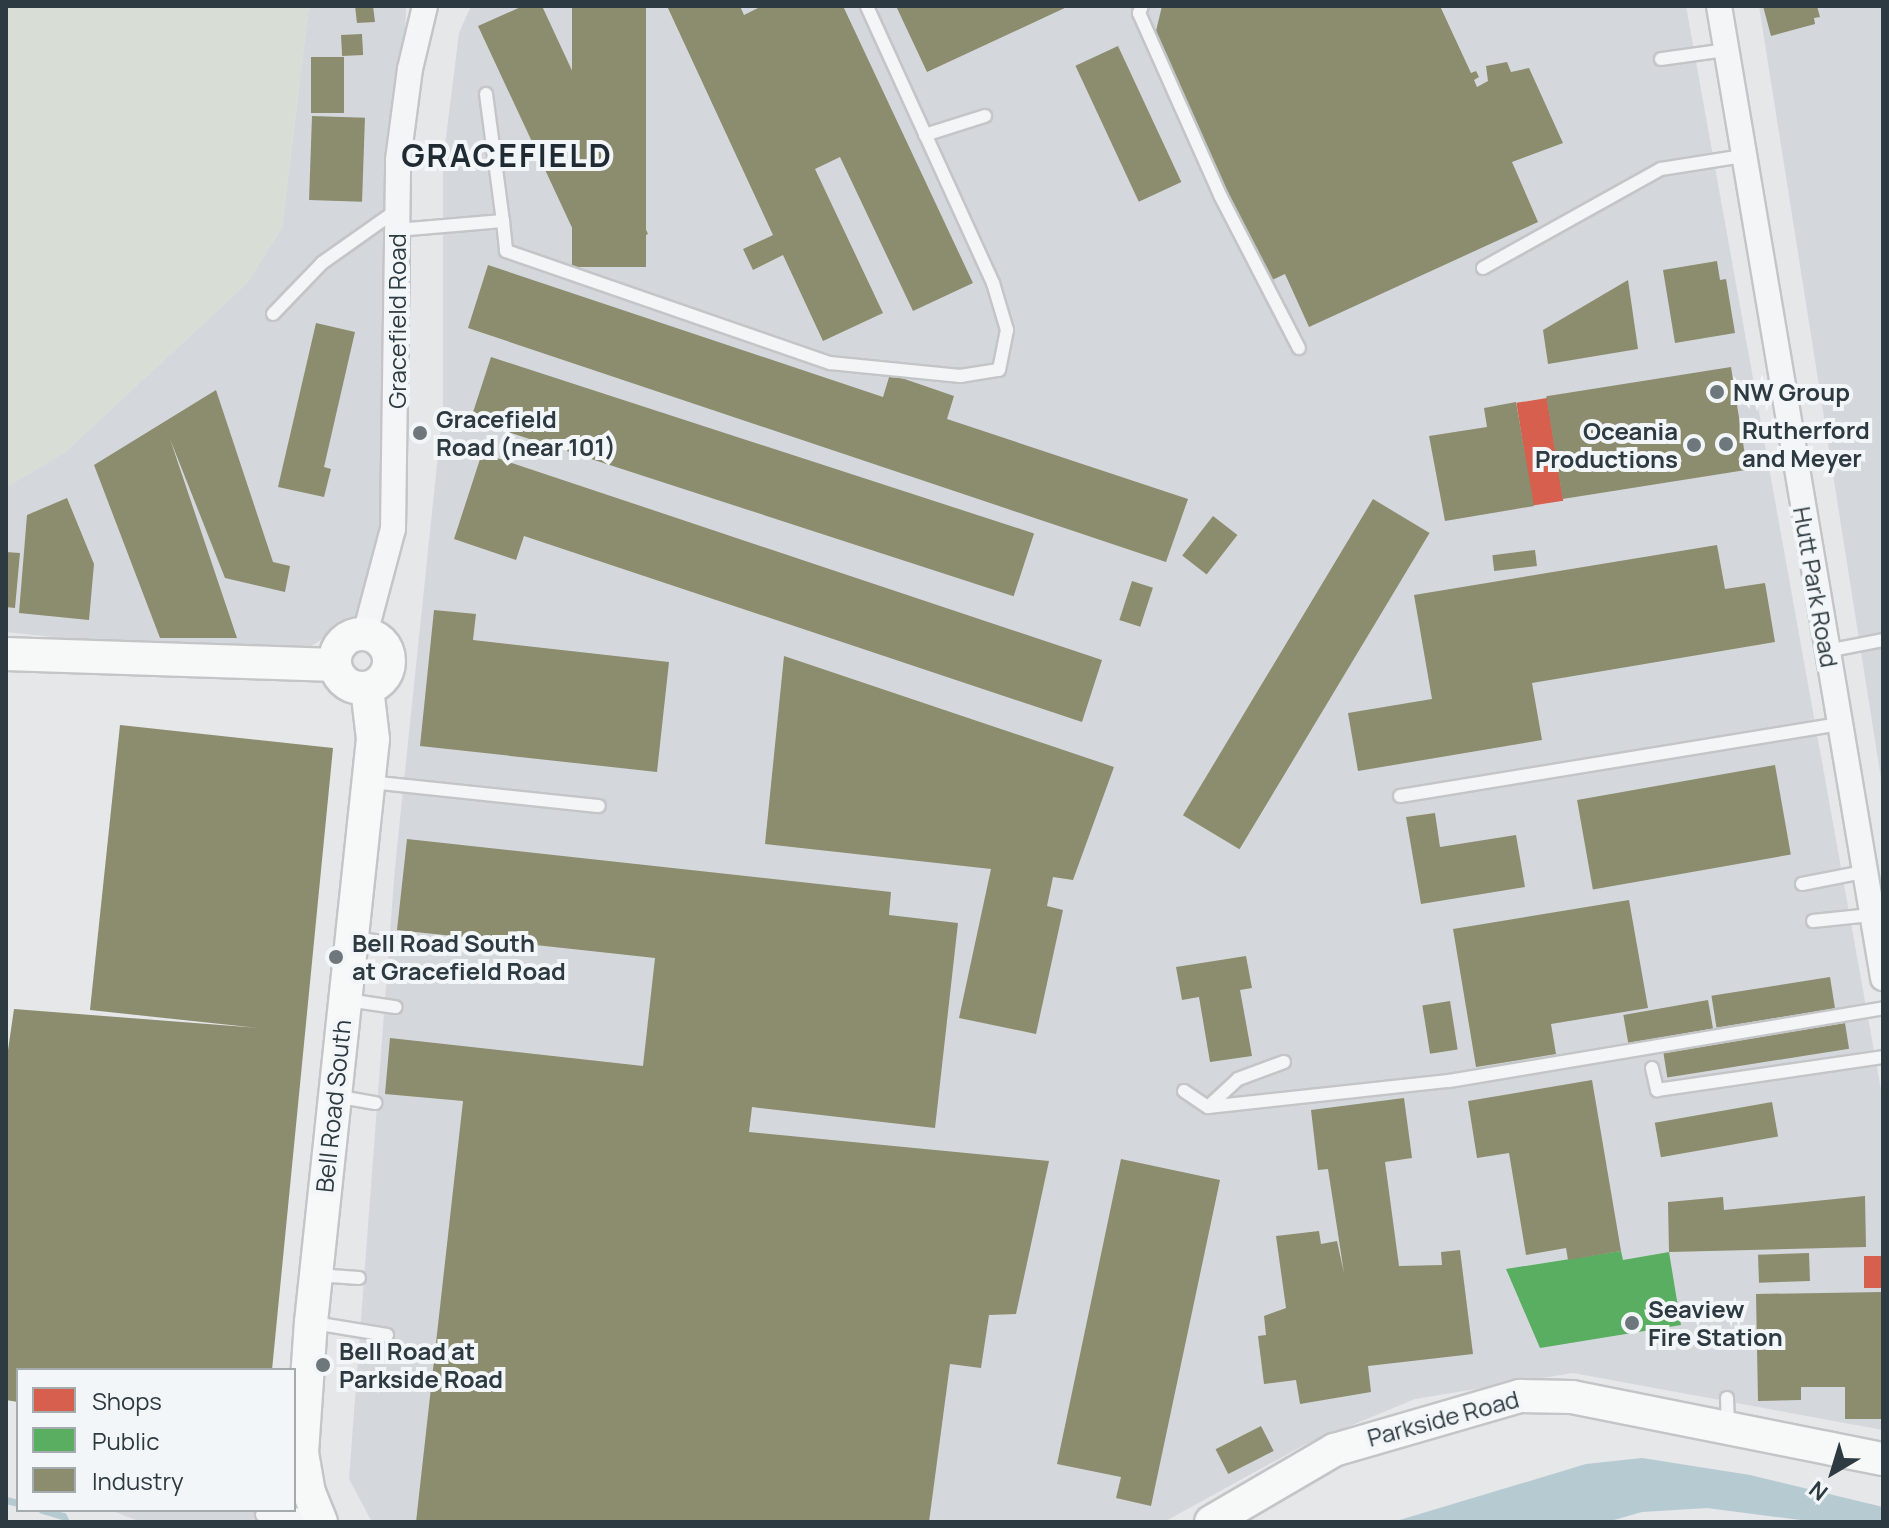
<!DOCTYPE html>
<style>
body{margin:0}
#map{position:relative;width:1889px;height:1528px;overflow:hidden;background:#e5e7e9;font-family:Manrope,sans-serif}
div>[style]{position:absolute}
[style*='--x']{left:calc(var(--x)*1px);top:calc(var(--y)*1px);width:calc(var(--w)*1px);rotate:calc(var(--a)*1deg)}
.built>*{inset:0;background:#d4d8dc}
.green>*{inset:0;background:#d8ddd6}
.water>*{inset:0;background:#b6cad1}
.shops>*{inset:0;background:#d6604d;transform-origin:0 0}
.public>*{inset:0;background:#5aae61}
.industry>*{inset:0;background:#8c8c6e;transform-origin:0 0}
.stream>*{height:7px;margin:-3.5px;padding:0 3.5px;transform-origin:3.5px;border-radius:3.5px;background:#b6cad1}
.roads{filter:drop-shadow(2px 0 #c3c5c7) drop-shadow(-2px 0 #c3c5c7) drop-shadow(0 2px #c3c5c7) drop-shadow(0 -2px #c3c5c7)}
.service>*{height:12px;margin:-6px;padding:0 6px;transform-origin:6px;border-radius:6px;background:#f4f5f6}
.minor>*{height:24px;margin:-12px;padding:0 12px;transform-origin:12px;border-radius:12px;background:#f4f5f6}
.secondary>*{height:32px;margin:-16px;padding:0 16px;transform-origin:16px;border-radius:16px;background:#f7f8f8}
.secondary>.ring{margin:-16px;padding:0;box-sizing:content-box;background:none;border:32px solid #f7f8f8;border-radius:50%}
.dots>*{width:22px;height:22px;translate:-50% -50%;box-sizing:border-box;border:4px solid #f3f6f8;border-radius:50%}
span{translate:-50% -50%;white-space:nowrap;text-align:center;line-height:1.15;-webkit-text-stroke:8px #f3f6f8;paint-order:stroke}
.street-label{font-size:24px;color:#2d3a41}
.poi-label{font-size:24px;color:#2d3a41;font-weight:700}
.left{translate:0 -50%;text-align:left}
.right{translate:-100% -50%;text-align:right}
.district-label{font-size:32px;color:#1f2a32;font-weight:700;letter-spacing:2px}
.frame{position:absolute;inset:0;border:8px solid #2d3a41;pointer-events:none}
.legend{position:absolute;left:16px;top:1368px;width:280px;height:144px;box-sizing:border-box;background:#f3f6f8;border:2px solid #a4abaf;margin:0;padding:10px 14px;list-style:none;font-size:24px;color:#2d3a41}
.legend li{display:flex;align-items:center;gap:16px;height:40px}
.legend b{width:40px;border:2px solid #a4abaf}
.north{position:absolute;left:1793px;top:1432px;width:80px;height:80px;-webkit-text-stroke:6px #f3f6f8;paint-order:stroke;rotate:218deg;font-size:22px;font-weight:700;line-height:32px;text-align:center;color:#2d3a41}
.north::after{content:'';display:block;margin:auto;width:28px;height:36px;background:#2d3a41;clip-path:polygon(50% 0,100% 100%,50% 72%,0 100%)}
</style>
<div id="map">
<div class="built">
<div style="clip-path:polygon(309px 6px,406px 6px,389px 511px,363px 612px,310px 647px,271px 660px,6px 632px,6px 487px,64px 453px,247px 283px,282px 228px)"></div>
<div style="clip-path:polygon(471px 6px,1686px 6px,1883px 1101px,1883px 1430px,1573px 1373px,1415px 1399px,1304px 1445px,1164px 1522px,372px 1522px,349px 1479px,395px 867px,443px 407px,443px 161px,459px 33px)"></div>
<div style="clip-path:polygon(1759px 6px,1883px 6px,1883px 791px)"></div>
<div style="clip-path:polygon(110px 1510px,256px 1510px,253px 1522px,141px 1522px)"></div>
</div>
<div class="green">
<div style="clip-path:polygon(6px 6px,309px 6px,282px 228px,247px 283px,64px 453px,6px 487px)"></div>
</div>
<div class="water">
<div style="clip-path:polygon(1642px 1458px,1750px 1475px,1883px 1507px,1883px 1522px,1816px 1522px,1707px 1508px,1642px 1512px,1607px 1522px,1393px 1522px,1586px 1464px)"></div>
</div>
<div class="shops">
<div style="left:1547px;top:398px;width:104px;height:31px;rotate:81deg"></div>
<div style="left:1864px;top:1256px;width:19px;height:32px"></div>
</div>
<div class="public">
<div style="clip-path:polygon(1621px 1251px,1623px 1260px,1669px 1252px,1681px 1325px,1540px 1348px,1506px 1269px)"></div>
</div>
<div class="industry">
<div style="clip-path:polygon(355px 6px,373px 6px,375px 22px,357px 23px)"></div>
<div style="clip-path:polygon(523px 6px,542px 6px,648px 234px,588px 262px,478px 26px)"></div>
<div style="left:572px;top:6px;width:74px;height:261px"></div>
<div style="clip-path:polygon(667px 6px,740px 6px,744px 15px,762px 6px,843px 6px,973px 283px,913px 311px,840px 157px,815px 169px,883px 313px,823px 341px,783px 255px,753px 270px,743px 249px,773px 235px)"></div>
<div style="clip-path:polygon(896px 6px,1069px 6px,927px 72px)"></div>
<div style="clip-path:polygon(1162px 6px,1440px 6px,1471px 73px,1476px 71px,1479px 77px,1474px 80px,1477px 87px,1488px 81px,1486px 66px,1507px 62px,1511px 72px,1529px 68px,1563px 143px,1512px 162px,1538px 222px,1309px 327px,1285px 274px,1268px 282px,1166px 61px,1156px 31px)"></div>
<div style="clip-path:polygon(1763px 6px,1817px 6px,1820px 17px,1814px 18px,1815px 24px,1771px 36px)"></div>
<div style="left:362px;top:34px;width:21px;height:21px;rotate:87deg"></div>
<div style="left:1118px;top:46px;width:150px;height:47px;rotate:65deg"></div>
<div style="left:311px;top:57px;width:33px;height:56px"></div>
<div style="left:312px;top:116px;width:53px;height:84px;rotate:2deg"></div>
<div style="clip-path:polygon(1717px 261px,1720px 280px,1726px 279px,1735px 333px,1675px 343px,1663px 270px)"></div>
<div style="clip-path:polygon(488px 265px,883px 397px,890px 374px,954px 396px,947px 419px,1188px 499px,1166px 562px,468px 328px)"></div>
<div style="clip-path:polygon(1628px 280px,1638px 349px,1548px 364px,1543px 330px)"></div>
<div style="clip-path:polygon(316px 323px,355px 332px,324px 467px,331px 469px,324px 497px,278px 487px)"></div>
<div style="left:491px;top:357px;width:571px;height:66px;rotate:18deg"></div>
<div style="left:1731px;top:367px;width:104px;height:187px;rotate:81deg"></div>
<div style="clip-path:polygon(216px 390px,273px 562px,290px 566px,285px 592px,225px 578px,170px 439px,237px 638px,160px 638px,94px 465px)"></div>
<div style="clip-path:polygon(1516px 402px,1534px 506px,1445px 521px,1429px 436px,1487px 427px,1484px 408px)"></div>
<div style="clip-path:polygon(482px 453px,1102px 660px,1082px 722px,524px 536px,516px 560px,454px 539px)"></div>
<div style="clip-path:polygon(67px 498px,94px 564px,89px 620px,19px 613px,27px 515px)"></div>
<div style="left:1373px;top:499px;width:66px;height:369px;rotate:31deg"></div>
<div style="left:1213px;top:516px;width:31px;height:50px;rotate:38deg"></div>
<div style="clip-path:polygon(1717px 545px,1725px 589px,1765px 583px,1775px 642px,1532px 683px,1542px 740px,1358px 771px,1348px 713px,1432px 699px,1414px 595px)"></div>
<div style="left:1535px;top:550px;width:16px;height:43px;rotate:83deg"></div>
<div style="clip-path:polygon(6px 552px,20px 553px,15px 608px,6px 607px)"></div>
<div style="left:1132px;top:581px;width:22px;height:41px;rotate:18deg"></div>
<div style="clip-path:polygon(434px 610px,476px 614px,473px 640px,669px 662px,657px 772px,420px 746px)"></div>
<div style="clip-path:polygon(784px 656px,1114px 767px,1073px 880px,1053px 877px,1047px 906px,1063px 910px,1036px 1034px,959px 1018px,991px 869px,765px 844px)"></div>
<div style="clip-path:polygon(120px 725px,333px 748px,272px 1370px,18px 1370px,18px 1402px,6px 1400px,6px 1064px,14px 1009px,258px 1028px,90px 1010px)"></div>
<div style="left:1775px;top:765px;width:91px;height:201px;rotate:80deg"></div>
<div style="clip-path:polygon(1435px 813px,1440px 847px,1516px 835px,1525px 887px,1421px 904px,1406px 817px)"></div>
<div style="clip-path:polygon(407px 839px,891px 892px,889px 915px,958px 923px,935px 1128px,752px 1107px,749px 1132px,1049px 1161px,1016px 1314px,989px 1315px,981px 1368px,950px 1364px,929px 1522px,416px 1522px,463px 1101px,385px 1094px,390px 1038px,643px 1066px,655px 958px,397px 930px)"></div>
<div style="clip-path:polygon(1629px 900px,1648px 1008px,1551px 1024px,1556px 1054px,1476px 1067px,1453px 929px)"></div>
<div style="clip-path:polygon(1246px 956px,1252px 988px,1240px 990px,1252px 1056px,1210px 1062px,1199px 997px,1182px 1000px,1176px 967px)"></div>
<div style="left:1830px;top:977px;width:32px;height:120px;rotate:81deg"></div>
<div style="left:1708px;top:1000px;width:29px;height:86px;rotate:80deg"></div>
<div style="left:1450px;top:1001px;width:49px;height:28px;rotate:81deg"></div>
<div style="left:1845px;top:1023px;width:26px;height:184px;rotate:81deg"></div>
<div style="clip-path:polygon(1592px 1080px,1621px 1251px,1568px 1260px,1566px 1248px,1526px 1255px,1509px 1153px,1477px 1158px,1468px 1101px)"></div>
<div style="clip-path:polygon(1404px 1098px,1412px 1158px,1385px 1162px,1399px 1266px,1442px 1265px,1441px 1252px,1460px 1250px,1473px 1354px,1368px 1366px,1371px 1392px,1300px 1404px,1296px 1380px,1264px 1384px,1258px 1336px,1266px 1335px,1264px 1316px,1286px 1308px,1276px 1236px,1319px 1231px,1321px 1244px,1337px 1241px,1344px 1273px,1328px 1169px,1318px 1170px,1311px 1110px)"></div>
<div style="left:1772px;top:1102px;width:35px;height:119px;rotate:80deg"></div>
<div style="clip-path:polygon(1121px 1159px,1220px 1180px,1151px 1506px,1116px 1498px,1121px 1477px,1057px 1464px)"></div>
<div style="clip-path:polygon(1865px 1196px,1866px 1247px,1669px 1252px,1668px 1202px,1723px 1197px,1724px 1210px)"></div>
<div style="left:1809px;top:1253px;width:28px;height:51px;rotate:88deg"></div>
<div style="clip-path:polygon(1883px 1292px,1883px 1419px,1845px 1419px,1845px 1387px,1801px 1387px,1801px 1400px,1758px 1401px,1756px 1294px)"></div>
<div style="left:1261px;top:1426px;width:28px;height:51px;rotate:63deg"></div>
</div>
<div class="stream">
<div style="--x:6;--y:1500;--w:12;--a:14"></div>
<div style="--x:42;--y:1510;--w:22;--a:16"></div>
<div style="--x:63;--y:1516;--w:7;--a:63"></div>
</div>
<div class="roads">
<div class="service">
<div style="--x:1142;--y:6;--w:8;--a:113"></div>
<div style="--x:1139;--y:13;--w:201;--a:66"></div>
<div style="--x:1221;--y:197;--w:170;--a:62.7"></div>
<div style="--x:1661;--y:59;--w:66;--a:-7.9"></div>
<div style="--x:486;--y:94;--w:128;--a:82.4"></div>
<div style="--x:925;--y:135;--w:63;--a:-17.6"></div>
<div style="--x:397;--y:230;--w:106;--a:-4.9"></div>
<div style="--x:503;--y:221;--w:30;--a:84"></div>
<div style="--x:506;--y:251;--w:343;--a:19.1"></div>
<div style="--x:830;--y:363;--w:131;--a:5.7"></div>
<div style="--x:960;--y:376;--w:39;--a:-9"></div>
<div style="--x:999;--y:370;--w:41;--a:-78.7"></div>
<div style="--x:1007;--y:330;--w:49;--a:-106.6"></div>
<div style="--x:993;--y:283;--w:304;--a:-114.5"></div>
<div style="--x:1483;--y:268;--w:204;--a:-29.1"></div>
<div style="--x:1661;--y:169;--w:83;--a:-9"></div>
<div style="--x:273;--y:314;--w:71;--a:-46.1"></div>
<div style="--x:322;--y:263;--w:92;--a:-35.2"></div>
<div style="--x:1827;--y:651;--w:57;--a:-11.1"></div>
<div style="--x:370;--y:782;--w:230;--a:6"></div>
<div style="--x:1400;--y:796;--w:444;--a:-9.3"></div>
<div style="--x:1802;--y:884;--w:63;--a:-11"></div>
<div style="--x:1813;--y:921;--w:58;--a:-5.9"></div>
<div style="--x:354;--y:938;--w:49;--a:8.3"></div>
<div style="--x:347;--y:1000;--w:49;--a:8.3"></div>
<div style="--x:1652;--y:1068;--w:23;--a:77"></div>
<div style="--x:1657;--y:1090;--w:228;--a:-8.3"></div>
<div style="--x:1184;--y:1091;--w:29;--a:34"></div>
<div style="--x:1208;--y:1107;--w:242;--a:-6.2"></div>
<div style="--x:1449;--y:1081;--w:440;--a:-9.5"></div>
<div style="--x:335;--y:1096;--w:41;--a:9.9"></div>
<div style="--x:1208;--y:1107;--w:41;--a:-43"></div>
<div style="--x:1238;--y:1079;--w:49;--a:-20.3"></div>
<div style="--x:316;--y:1275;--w:43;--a:4"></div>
<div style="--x:314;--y:1323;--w:74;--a:9.3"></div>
<div style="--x:1727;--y:1398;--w:28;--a:88"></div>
<div style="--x:262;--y:1515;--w:51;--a:-1.1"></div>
</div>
<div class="minor">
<div style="--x:1719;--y:6;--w:986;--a:80.42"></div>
<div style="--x:365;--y:634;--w:109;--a:-75.1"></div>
<div style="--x:393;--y:529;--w:369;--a:-89.2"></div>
<div style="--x:398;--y:160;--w:92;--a:-82.5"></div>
<div style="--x:410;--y:69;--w:65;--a:-76.6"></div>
</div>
<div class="secondary">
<div class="ring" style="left:335px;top:634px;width:22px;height:22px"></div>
<div style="--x:6;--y:654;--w:329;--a:1.9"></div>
<div style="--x:321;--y:1522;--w:31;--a:-112"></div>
<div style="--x:309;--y:1493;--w:41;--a:-99.9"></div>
<div style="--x:302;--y:1453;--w:131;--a:-86.1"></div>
<div style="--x:311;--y:1322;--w:586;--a:-83.93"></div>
<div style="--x:373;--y:739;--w:51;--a:-96.7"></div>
<div style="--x:1211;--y:1522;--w:143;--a:-30.3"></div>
<div style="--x:1334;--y:1450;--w:194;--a:-16.2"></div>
<div style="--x:1520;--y:1396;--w:52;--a:1.1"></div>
<div style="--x:1572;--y:1397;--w:317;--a:11.3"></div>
</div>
</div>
<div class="dots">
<div style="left:1717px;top:392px;background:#6d777c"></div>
<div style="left:420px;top:433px;background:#6d777c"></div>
<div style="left:1726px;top:444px;background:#6d777c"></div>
<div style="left:1694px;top:445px;background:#6d777c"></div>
<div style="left:336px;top:957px;background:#6d777c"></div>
<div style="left:1632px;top:1323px;background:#6d777c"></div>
<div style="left:323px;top:1365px;background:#6d777c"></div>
</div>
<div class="street-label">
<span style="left:397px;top:321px;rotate:-90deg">Gracefield Road</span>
<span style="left:1816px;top:587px;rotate:80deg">Hutt Park Road</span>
<span style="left:333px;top:1106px;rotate:-84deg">Bell Road South</span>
<span style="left:1443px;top:1418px;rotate:-15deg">Parkside Road</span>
</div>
<div class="poi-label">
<span class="left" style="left:1733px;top:392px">NW Group</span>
<span class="left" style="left:436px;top:433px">Gracefield<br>Road (near 101)</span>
<span class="left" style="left:1742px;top:444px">Rutherford<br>and Meyer</span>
<span class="right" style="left:1678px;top:445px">Oceania<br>Productions</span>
<span class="left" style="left:352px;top:957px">Bell Road South<br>at Gracefield Road</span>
<span class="left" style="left:1648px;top:1323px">Seaview<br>Fire Station</span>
<span class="left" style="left:339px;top:1365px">Bell Road at<br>Parkside Road</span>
</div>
<div class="district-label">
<span style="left:507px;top:155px">GRACEFIELD</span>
</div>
<div class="frame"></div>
<ul class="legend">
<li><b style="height:22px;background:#d6604d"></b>Shops</li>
<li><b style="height:22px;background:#5aae61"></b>Public</li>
<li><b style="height:22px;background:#8c8c6e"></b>Industry</li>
</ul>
<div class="north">N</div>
</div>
